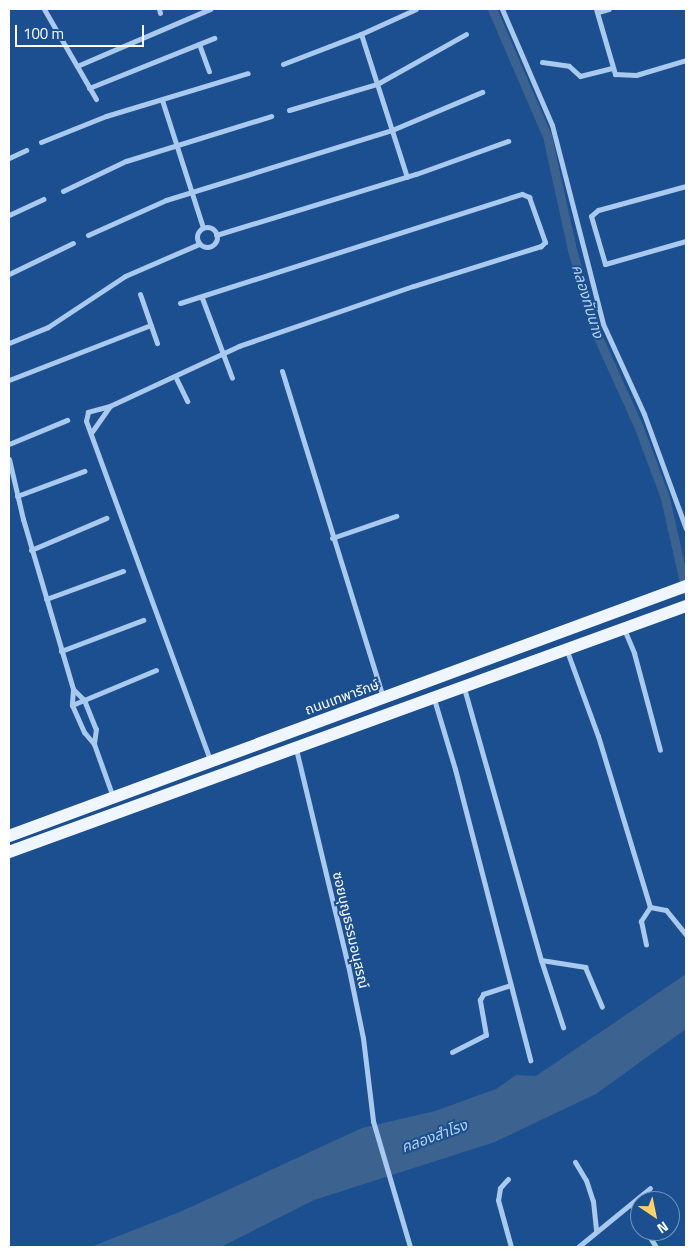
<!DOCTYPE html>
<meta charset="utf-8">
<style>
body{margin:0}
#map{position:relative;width:695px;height:1256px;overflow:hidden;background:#1b4f8f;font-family:"Titillium Web","Noto Sans Thai",sans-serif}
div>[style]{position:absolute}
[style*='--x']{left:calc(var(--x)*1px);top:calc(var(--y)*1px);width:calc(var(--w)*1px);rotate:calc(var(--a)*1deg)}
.water>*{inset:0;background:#3c6290}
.canal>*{height:9px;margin:-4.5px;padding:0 4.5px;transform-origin:4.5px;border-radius:4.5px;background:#3c6290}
.minor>*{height:5px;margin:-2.5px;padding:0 2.5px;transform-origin:2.5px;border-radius:2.5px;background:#a9c9ee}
.minor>.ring{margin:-2.5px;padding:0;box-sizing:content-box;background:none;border:5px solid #a9c9ee;border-radius:50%}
.primary>*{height:12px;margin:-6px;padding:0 6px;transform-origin:6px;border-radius:6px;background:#f0f6ff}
span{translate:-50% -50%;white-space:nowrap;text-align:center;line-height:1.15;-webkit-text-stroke:4px #1b4f8f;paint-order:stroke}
.street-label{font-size:14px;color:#fff}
.water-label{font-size:15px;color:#b5d3f5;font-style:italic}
.frame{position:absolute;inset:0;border:10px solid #fff;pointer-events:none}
.north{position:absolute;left:630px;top:1191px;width:50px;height:50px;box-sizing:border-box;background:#1b4f8f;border:1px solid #7695bc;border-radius:50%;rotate:146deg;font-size:14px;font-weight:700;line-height:20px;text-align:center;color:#fff}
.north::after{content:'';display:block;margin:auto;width:18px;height:22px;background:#ffd166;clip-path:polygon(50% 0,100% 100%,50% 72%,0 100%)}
.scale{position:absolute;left:15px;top:25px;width:129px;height:22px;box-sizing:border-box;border:2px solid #fff;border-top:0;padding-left:6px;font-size:15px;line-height:18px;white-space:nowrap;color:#fff;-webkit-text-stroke:4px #1b4f8f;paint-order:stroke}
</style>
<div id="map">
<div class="water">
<div style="clip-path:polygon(686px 974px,686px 1029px,596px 1094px,495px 1142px,314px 1200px,221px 1247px,91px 1247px,182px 1211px,362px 1128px,435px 1111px,496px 1089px,516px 1075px,536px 1076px)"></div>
</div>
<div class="canal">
<div style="--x:492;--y:9;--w:138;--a:66.6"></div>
<div style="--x:547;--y:136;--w:117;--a:77.6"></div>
<div style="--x:572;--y:250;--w:86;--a:73.9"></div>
<div style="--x:596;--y:333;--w:104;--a:65.6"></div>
<div style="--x:639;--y:428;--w:75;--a:69.6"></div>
<div style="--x:665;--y:498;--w:95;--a:77.3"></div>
</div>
<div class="minor">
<div style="--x:44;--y:9;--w:104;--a:60"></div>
<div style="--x:159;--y:9;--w:4;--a:76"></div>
<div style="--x:502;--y:9;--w:126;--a:66.7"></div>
<div style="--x:552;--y:125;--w:205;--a:75.6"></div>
<div style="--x:603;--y:324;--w:99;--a:65.5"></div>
<div style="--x:644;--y:414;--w:122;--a:69.9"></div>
<div style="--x:596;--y:9;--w:68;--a:73.7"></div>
<div style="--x:615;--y:74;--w:21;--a:3"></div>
<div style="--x:636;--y:75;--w:52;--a:-16.7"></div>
<div style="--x:598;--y:12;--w:11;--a:-15"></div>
<div style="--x:361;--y:34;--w:150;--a:72.2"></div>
<div style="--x:199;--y:44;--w:29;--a:70"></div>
<div style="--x:542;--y:62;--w:27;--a:8"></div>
<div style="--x:569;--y:66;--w:15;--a:42"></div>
<div style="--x:580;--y:76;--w:32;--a:-14"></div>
<div style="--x:283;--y:64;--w:84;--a:-21"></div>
<div style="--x:361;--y:34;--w:60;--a:-24.4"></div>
<div style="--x:77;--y:66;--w:145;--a:-23.2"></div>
<div style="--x:89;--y:88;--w:135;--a:-21.8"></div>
<div style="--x:162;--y:100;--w:134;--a:72.2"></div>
<div style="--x:289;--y:110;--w:92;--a:-16.5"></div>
<div style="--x:377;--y:84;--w:102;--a:-29.3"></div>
<div style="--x:41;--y:142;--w:70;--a:-21.8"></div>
<div style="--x:106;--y:116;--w:148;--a:-16.8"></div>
<div style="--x:9;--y:158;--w:19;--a:-25"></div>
<div style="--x:686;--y:186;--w:91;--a:164.7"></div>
<div style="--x:598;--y:210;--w:9;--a:139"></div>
<div style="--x:591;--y:216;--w:50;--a:73.7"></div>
<div style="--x:605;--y:264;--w:84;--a:-15.9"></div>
<div style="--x:63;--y:191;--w:70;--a:-25.5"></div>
<div style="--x:126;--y:161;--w:152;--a:-17.2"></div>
<div style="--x:9;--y:215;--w:38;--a:-25"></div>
<div class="ring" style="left:197px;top:227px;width:15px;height:15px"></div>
<div style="--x:88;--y:235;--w:85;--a:-24.2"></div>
<div style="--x:166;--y:200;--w:237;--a:-17.2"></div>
<div style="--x:392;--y:130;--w:98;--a:-22.9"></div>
<div style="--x:216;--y:235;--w:209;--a:-17"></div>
<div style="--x:416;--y:174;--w:98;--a:-19.7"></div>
<div style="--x:9;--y:274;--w:71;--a:-25.8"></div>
<div style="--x:140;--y:294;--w:52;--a:70.9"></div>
<div style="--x:202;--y:298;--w:85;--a:69.4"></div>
<div style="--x:180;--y:303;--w:359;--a:-17.7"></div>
<div style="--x:522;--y:194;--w:8;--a:23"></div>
<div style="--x:529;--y:197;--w:48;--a:70.4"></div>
<div style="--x:545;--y:242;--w:6;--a:135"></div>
<div style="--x:541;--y:246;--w:134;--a:162.6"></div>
<div style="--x:413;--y:286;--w:184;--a:161"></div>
<div style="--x:239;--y:346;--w:142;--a:155.1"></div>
<div style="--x:110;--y:406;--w:23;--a:165"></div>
<div style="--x:88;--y:412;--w:9;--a:103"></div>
<div style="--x:86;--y:421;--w:363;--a:69.9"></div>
<div style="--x:9;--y:343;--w:42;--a:-22.3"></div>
<div style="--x:48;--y:327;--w:92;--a:-33.5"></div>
<div style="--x:125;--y:276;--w:81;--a:-23.4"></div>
<div style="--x:282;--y:371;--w:342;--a:72.8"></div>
<div style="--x:175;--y:376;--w:28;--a:64"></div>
<div style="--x:9;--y:380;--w:152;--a:-21.2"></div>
<div style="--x:91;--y:433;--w:33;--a:-55"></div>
<div style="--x:9;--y:444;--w:63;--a:-22.5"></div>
<div style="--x:9;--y:459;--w:62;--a:76.9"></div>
<div style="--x:23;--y:519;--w:177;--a:73.6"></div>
<div style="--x:73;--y:689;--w:16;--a:94"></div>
<div style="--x:72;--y:705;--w:30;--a:66"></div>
<div style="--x:84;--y:732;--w:16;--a:50"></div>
<div style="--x:94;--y:744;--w:56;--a:70.3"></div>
<div style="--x:17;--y:496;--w:72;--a:-20.5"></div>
<div style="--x:332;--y:538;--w:68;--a:-19"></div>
<div style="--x:31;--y:550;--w:82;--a:-23.1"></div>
<div style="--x:46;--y:599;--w:82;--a:-20"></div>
<div style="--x:624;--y:629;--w:26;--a:67"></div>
<div style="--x:634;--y:653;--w:100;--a:75"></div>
<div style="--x:61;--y:651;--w:88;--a:-20.7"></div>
<div style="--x:567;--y:651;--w:90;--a:70"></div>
<div style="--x:598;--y:736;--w:179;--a:73.1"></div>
<div style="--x:650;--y:907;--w:17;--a:123"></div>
<div style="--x:641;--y:921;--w:24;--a:78"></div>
<div style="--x:464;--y:688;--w:283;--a:74.2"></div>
<div style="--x:541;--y:960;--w:45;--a:9"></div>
<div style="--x:585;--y:967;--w:43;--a:67"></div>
<div style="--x:73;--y:689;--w:16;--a:45"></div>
<div style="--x:84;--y:700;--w:31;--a:68"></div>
<div style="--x:96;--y:729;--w:15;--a:98"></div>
<div style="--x:434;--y:699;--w:73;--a:73.3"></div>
<div style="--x:455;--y:769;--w:301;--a:75.5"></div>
<div style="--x:72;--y:705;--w:91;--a:-22.6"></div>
<div style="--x:296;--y:749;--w:222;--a:76.5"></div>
<div style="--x:348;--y:965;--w:75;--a:78.4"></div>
<div style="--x:363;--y:1038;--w:84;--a:83.1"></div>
<div style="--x:373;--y:1121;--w:131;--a:73.6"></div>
<div style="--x:650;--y:907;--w:16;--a:11"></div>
<div style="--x:666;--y:910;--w:32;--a:51"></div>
<div style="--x:541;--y:960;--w:71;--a:71.8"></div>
<div style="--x:452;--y:1052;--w:38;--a:-27"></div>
<div style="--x:486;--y:1035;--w:36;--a:-100"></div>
<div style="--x:480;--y:1000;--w:7;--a:-63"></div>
<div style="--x:483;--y:994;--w:29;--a:-18"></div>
<div style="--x:575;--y:1162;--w:21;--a:59"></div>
<div style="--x:586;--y:1180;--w:22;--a:72"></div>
<div style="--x:593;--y:1201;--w:30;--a:84"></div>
<div style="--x:508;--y:1179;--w:12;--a:132"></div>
<div style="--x:500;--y:1188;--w:12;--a:99"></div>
<div style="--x:498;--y:1200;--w:49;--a:74.5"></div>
<div style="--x:631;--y:1204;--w:18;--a:61"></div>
<div style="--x:646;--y:1231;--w:19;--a:58"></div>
<div style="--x:578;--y:1247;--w:93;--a:-39.3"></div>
</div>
<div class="primary">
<div style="--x:9;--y:836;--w:722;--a:-20.27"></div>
<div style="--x:9;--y:852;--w:720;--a:-19.97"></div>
</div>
<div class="street-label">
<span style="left:342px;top:697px;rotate:-20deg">ถนนเทพารักษ์</span>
<span style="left:351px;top:930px;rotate:77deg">ซอยบุญธรรมอนุสรณ์</span>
</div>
<div class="water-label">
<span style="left:588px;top:301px;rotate:73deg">คลองทับนาง</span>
<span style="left:434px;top:1136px;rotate:-20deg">คลองสำโรง</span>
</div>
<div class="frame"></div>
<div class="north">N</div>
<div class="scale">100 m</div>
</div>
